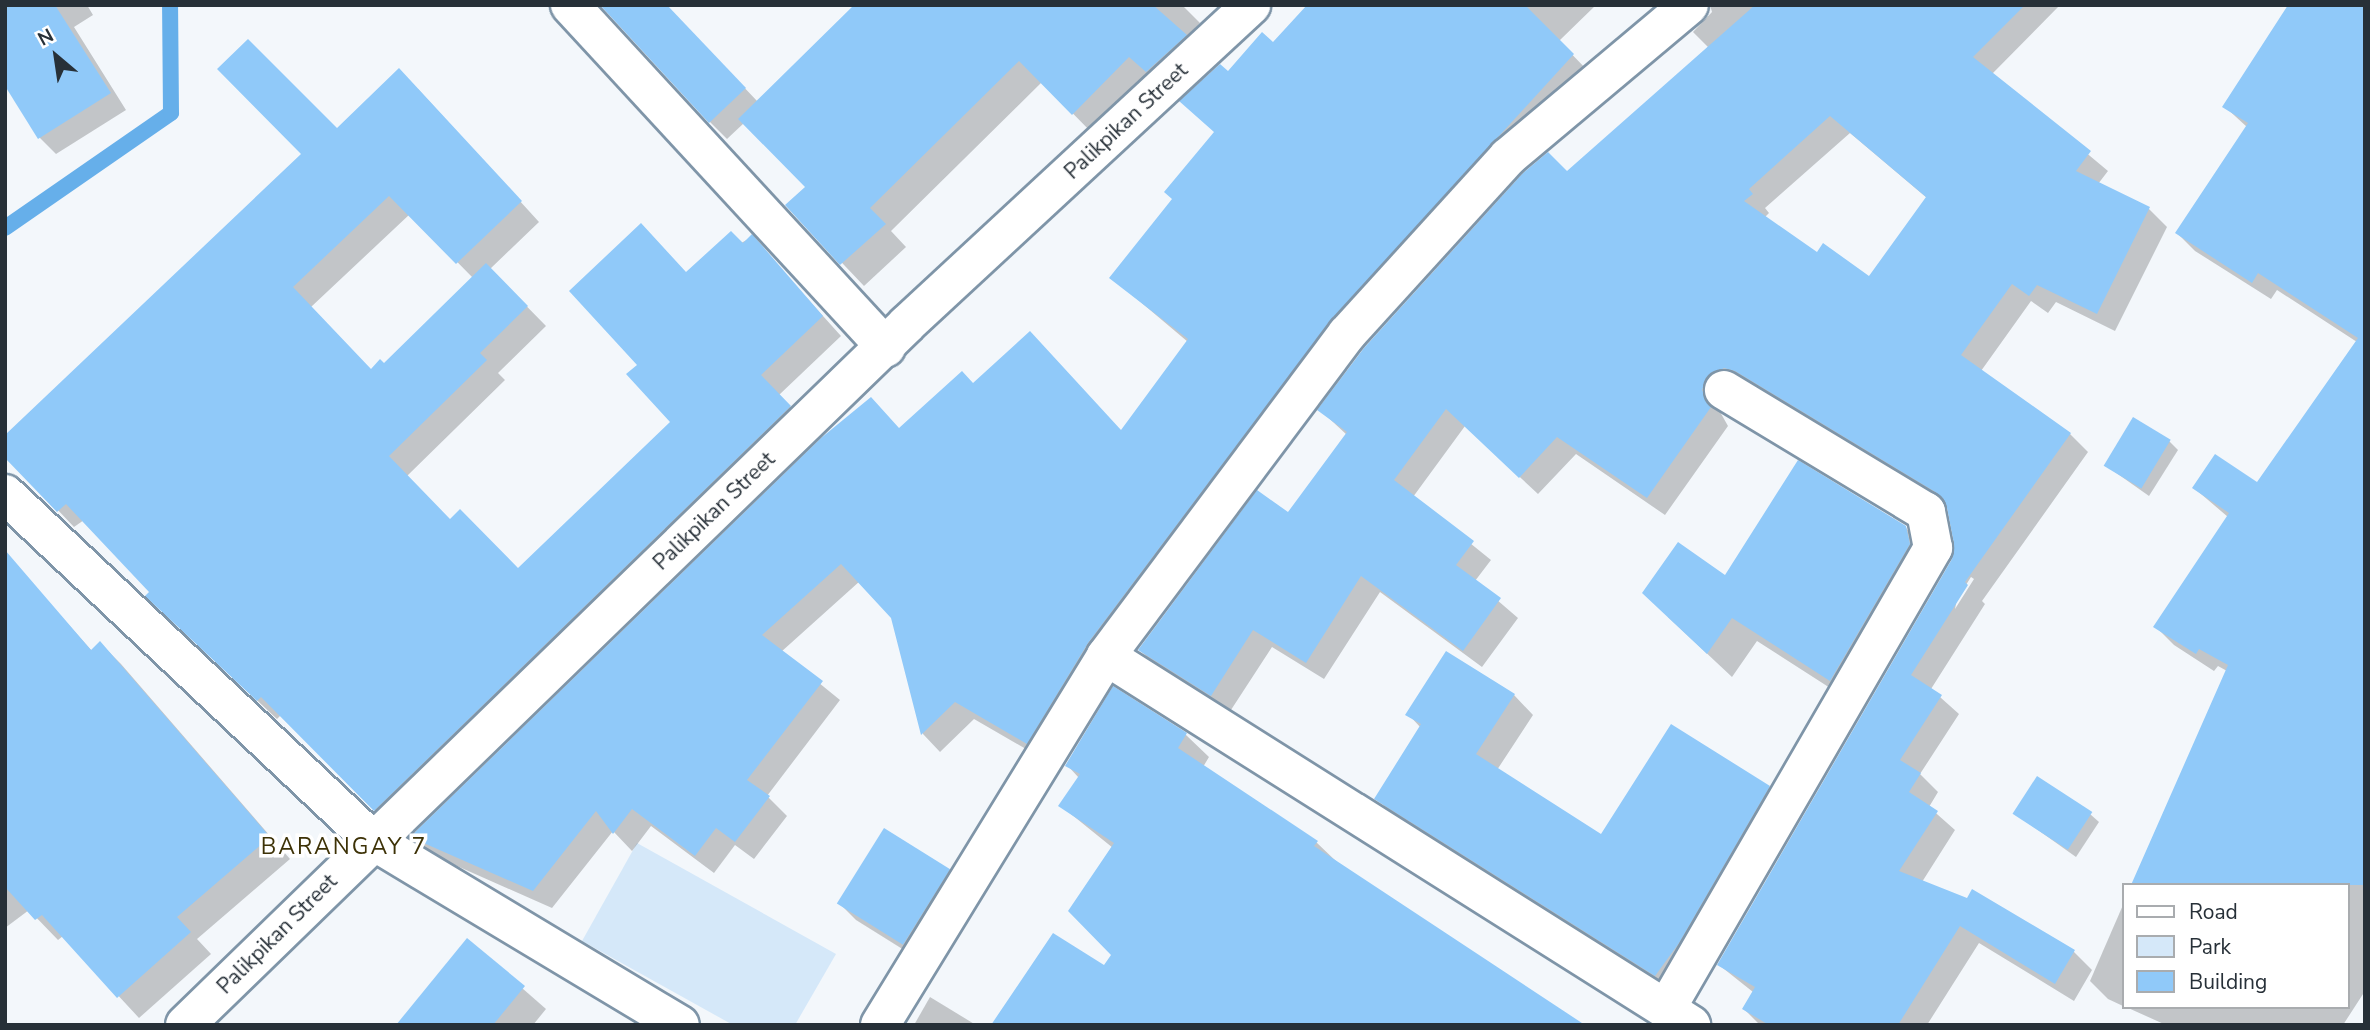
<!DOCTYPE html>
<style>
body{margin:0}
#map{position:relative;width:2370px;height:1030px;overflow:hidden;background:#f3f7fb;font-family:"Nunito Sans",sans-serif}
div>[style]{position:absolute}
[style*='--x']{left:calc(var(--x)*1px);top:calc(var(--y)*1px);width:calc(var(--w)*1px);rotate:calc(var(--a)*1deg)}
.green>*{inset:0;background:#d5e8f9}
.shadow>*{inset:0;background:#0003}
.stream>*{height:16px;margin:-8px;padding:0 8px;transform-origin:8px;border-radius:8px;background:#66afea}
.building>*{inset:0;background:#90c9f9;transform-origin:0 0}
.roads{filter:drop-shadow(2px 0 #7f95a8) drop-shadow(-2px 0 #7f95a8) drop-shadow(0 2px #7f95a8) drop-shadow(0 -2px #7f95a8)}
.minor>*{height:38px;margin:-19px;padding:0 19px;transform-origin:19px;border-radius:19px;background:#fff}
span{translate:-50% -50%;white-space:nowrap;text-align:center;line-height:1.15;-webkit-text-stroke:7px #fff;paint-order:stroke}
.street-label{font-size:21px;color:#273038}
.neighbourhood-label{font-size:23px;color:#3d3207;letter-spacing:2px}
.frame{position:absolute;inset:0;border:7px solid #273038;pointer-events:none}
.legend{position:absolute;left:2122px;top:883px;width:228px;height:126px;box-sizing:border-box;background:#fff;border:2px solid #a9acaf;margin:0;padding:9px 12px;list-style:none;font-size:21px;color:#273038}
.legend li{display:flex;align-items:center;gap:14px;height:35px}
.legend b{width:35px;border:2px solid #a9acaf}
.north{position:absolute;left:21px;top:21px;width:70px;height:70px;-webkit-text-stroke:5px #fff;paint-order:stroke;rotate:331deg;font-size:19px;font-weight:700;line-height:28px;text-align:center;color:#273038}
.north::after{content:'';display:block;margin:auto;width:24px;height:32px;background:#273038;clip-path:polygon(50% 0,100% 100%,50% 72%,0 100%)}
</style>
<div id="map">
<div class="green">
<div style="clip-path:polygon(637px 843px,836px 954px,795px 1025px,733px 1025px,582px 941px)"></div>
</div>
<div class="shadow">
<div style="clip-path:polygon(5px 5px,87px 5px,93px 15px,74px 27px,126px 110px,56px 154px,40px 138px)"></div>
<div style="clip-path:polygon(666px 5px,758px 102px,856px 5px,1182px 5px,1200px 23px,1186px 37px,1208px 58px,1095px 136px,1042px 82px,891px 231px,906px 247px,864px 286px,787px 205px,807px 187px,744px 123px,727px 139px,710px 122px)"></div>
<div style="clip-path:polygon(1309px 5px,1596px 5px,1559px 41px,1591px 74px,1347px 339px,1045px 760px,974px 719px,940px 752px,923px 734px,892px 617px,860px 581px,781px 652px,840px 700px,767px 796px,787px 816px,754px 859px,735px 845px,714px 873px,651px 826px,632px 851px,613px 831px,552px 908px,430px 854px,413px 837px,900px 430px,973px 384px,1121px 432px,1188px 342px,1112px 278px,1174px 200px,1216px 133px,1228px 74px,1274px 44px)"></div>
<div style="clip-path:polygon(evenodd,1710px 5px,2060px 5px,1992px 74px,2108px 171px,2098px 184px,2149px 209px,2167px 227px,2115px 331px,2056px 302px,2048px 313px,2031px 301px,1981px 371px,2070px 434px,2088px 452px,1982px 601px,1985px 604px,1931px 689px,1959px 714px,1920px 774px,1938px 792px,1929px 807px,1955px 830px,1922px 882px,2074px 952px,2092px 970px,2074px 1001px,1979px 943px,1927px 1025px,1760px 1025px,1744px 1009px,1753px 992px,1719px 965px,1954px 560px,1956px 544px,1948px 505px,1744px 385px,1719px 410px,1728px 426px,1665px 515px,1576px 454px,1538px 494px,1465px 426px,1413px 497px,1491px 560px,1475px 581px,1518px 618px,1482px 667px,1380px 592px,1324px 679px,1272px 647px,1229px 713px,1158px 668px,1140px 650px,1289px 514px,1347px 435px,1320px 410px,1708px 47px,1693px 32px,1712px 12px,1710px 5px,1850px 133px,1927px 198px,1870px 278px,1817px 255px,1764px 218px,1769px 213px,1765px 208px,1850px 133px,1710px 5px,1971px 577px,1974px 579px,1955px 609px,1957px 599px,1971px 577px)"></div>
<div style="clip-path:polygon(2285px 5px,2365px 5px,2365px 991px,2343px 1025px,2166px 1025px,2126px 1007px,2347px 1007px,2347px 885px,2227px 671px,2218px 666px,2214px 671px,2174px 645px,2156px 627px,2228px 517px,2194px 488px,2258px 485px,2357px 342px,2277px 290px,2271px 299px,2195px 251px,2177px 233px,2247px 127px,2224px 106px,2288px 8px)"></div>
<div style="clip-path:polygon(evenodd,418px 89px,539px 222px,490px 269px,546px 326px,498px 373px,505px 380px,407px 476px,450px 521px,518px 570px,673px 422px,639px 365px,687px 273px,752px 237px,841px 336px,779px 395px,809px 427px,394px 829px,281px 715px,277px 719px,166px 615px,152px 592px,84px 520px,74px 527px,55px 507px,337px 131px,418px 89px,410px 214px,473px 278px,384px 365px,371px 371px,311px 307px,410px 214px)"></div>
<div style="clip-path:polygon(2169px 441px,2178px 450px,2149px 496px,2105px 465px)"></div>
<div style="clip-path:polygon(1905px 527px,1930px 552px,1855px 704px,1757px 641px,1732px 677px,1668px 617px,1725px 578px)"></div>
<div style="clip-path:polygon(35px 587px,92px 651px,100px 643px,121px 664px,290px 859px,197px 939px,211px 954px,139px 1018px,63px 936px,58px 940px,29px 910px,5px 928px,5px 612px)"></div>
<div style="clip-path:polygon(1114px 689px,1186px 735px,1209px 757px,1203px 767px,1316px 842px,1338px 863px,1104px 967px,1114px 955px,1113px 848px,1061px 806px,1079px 778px,1067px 765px)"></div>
<div style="clip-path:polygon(1514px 695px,1533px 715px,1497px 770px,1602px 836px,1769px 788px,1788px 807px,1675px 994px,1396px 818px,1377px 798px,1421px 728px,1408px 714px)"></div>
<div style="clip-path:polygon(2014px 813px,2090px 814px,2099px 822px,2076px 857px)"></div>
<div style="clip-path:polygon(949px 870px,966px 888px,920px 960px,856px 920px,839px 903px)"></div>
<div style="clip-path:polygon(2123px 905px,2123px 1006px,2108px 999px,2090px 981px)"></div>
<div style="clip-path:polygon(467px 940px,546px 1009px,533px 1025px,398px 1025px)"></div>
<div style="clip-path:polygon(930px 997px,976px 1025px,914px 1025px)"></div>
</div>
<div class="stream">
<div style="--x:5;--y:228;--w:202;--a:-34.7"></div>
<div style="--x:171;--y:113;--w:108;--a:-90.5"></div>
</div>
<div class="building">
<div style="clip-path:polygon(5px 5px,55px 5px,111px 93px,38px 139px,5px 86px)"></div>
<div style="clip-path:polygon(600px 5px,667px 5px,746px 88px,709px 123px)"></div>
<div style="clip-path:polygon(854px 5px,1153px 5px,1187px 35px,1146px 72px,1129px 57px,1072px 115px,1019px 61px,870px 208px,886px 224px,840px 265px,785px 205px,805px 187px,738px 119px)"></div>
<div style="clip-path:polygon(1307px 5px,1525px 5px,1574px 54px,1330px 321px,1088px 643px,1027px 744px,955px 702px,921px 735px,891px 618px,841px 564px,762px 635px,823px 681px,747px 780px,770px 796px,735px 842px,716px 828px,695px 856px,632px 809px,613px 834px,596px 811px,533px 891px,410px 837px,821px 438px,871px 397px,899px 428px,962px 371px,973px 383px,1030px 331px,1121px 430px,1188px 339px,1109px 278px,1172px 199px,1164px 192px,1214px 132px,1179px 101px,1220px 64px,1228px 71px,1262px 32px,1273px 42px)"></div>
<div style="clip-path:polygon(evenodd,1755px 5px,2025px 5px,1973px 57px,2091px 151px,2076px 171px,2150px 207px,2097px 314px,2037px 285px,2029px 296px,2012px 284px,1961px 355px,2071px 433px,1965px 582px,1968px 585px,1911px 675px,1942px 695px,1900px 760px,1921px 773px,1909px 792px,1938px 811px,1899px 871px,1967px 898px,1972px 889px,2075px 950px,2055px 984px,1960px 926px,1898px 1025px,1769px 1025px,1742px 1009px,1755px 987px,1717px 965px,1952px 559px,1954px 544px,1947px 508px,1937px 493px,1735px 371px,1724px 368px,1706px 378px,1702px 390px,1711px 407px,1647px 498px,1557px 437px,1519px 478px,1446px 409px,1394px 480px,1474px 541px,1456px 565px,1501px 598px,1463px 651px,1361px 576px,1306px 663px,1253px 630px,1211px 696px,1138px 650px,1257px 490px,1288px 512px,1347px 432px,1317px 410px,1364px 348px,1523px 173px,1548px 152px,1567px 171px,1755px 5px,1830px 116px,1926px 197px,1869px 276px,1823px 243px,1817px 252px,1744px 201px,1753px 194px,1749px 189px,1830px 116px)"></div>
<div style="clip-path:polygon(2288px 5px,2365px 5px,2365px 885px,2131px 885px,2228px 665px,2199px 649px,2196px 654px,2153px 627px,2229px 513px,2192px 488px,2215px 454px,2257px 482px,2358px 338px,2258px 273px,2252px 283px,2175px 233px,2248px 123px,2222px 107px)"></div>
<div style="clip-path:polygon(248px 39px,337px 128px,399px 68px,522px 201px,456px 264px,389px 196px,293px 287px,371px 369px,380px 359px,384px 363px,486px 263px,528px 306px,480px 353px,487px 360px,389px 456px,450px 519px,460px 509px,518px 568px,670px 422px,626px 374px,637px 365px,569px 291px,641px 223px,686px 272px,731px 231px,743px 243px,752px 234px,823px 316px,761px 375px,791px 406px,374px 811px,261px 697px,257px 701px,145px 596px,149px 592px,66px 504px,57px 512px,5px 458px,5px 435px,301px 154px,217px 69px)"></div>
<div style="left:2133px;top:417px;width:44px;height:57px;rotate:31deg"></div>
<div style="clip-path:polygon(1798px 460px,1906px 526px,1910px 544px,1830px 681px,1732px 618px,1707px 654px,1642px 593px,1678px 542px,1725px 575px)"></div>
<div style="clip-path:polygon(5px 550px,91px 650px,100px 641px,270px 837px,177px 917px,191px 932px,117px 998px,42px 915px,35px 920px,5px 887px)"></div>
<div style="clip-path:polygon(1446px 651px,1515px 694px,1476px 754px,1601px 834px,1671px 724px,1770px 786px,1679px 943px,1655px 976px,1374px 799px,1421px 724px,1405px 715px)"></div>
<div style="clip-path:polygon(1113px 686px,1187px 733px,1178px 748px,1318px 841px,1314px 846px,1585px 1025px,991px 1025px,1053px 933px,1104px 965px,1111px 955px,1068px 911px,1114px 843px,1058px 806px,1080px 774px,1065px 766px)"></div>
<div style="left:2037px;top:776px;width:66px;height:45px;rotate:33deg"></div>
<div style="left:884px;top:828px;width:78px;height:89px;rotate:32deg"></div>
<div style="clip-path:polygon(467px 938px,525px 986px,493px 1025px,396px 1025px)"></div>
</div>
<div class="roads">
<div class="minor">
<div style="--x:570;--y:5;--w:466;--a:47.3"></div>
<div style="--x:5;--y:494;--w:504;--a:43.31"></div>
<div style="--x:372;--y:840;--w:359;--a:31"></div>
<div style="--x:1106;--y:656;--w:402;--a:-53.2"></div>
<div style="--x:1347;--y:334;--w:239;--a:-47.7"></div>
<div style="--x:1508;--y:157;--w:236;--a:-40"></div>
<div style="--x:1666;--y:1009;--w:533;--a:-59.92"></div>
<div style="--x:1933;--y:548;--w:37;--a:-101"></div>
<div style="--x:1926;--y:512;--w:236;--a:-148.9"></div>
<div style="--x:185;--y:1025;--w:1006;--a:-44.15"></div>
<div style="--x:907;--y:324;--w:469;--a:-42.8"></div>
<div style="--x:880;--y:1025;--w:433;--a:-58.5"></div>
<div style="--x:1106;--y:656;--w:692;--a:32.24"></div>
</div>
</div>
<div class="street-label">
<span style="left:1126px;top:121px;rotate:-43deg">Palikpikan Street</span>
<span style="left:714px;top:511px;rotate:-44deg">Palikpikan Street</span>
<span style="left:277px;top:934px;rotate:-45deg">Palikpikan Street</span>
</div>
<div class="neighbourhood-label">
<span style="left:344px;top:847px">BARANGAY 7</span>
</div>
<div class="frame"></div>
<ul class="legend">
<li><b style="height:9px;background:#fff"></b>Road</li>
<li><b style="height:19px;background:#d5e8f9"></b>Park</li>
<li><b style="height:19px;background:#90c9f9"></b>Building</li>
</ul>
<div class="north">N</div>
</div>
